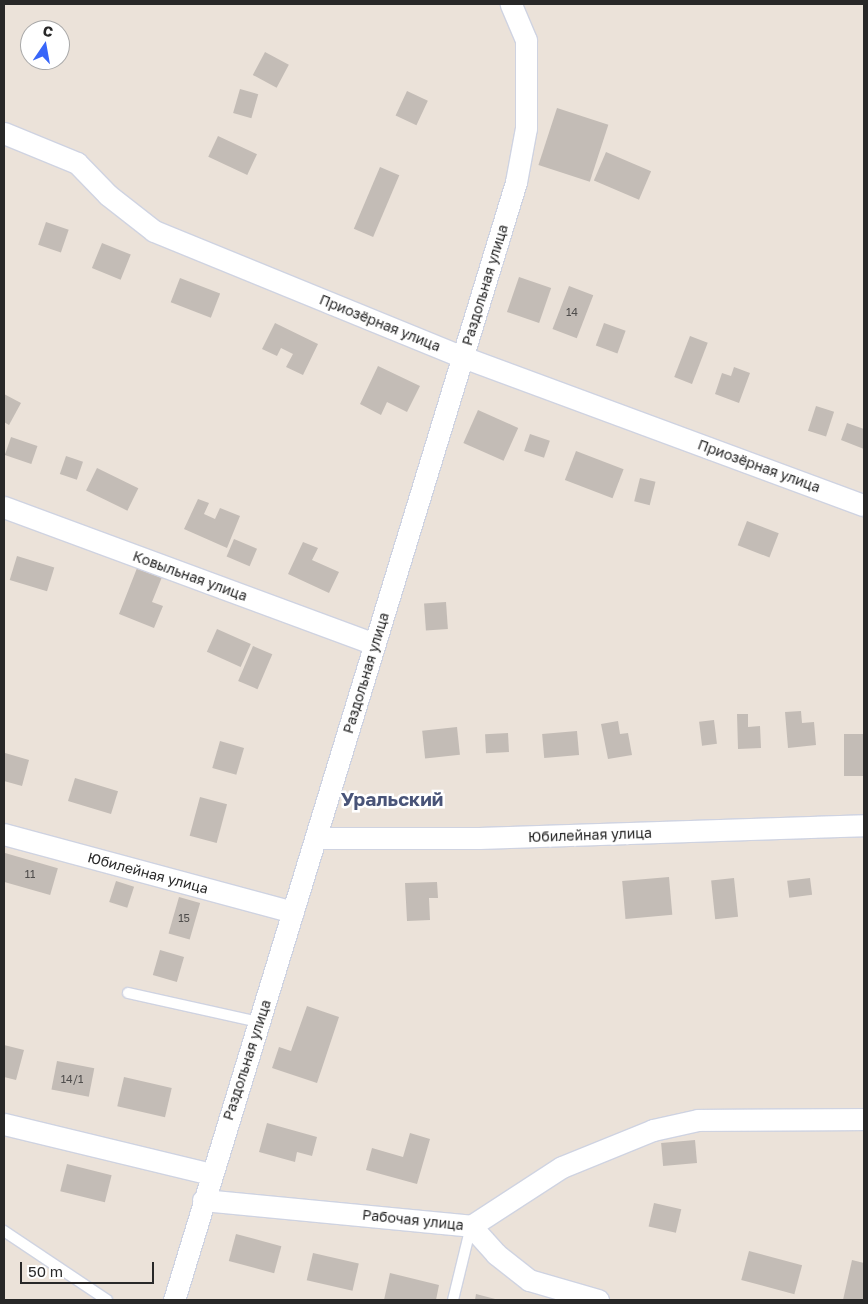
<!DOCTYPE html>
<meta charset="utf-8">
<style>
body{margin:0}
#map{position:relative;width:868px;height:1304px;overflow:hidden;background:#ebe2d9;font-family:"Golos Text",sans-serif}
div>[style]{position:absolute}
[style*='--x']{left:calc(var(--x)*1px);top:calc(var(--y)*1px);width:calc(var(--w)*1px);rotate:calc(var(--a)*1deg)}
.building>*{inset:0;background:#c3bcb6;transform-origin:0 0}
.roads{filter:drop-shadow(1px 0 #cfd3e1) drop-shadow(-1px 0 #cfd3e1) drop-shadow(0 1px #cfd3e1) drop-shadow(0 -1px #cfd3e1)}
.lane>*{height:10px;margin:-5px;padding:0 5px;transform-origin:5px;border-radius:5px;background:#fff}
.street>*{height:21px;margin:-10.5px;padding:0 10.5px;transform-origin:10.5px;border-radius:10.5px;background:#fff}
span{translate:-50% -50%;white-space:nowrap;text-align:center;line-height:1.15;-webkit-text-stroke:5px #fff;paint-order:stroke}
.number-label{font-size:11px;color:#4f4d4c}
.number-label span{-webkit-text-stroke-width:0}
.street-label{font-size:14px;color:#282828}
.district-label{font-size:19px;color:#495478;font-weight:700}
.frame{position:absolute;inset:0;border:5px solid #282828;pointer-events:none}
.north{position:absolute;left:20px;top:20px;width:50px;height:50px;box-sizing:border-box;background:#fff;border:1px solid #a9a9a9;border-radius:50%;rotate:12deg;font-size:14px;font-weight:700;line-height:20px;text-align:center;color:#282828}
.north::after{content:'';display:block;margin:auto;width:18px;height:22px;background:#3866f9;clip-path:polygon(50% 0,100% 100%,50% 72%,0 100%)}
.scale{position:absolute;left:20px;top:1262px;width:134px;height:22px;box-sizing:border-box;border:2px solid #282828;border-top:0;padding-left:6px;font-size:15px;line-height:18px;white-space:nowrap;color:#282828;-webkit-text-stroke:4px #fff;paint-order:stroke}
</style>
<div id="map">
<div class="building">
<div style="left:265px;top:52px;width:27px;height:26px;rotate:28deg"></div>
<div style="left:240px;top:89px;width:19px;height:25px;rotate:16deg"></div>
<div style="left:407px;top:91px;width:23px;height:27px;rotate:25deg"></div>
<div style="left:557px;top:108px;width:54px;height:60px;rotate:18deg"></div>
<div style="left:218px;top:136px;width:43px;height:23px;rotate:25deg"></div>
<div style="left:606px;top:152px;width:49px;height:31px;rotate:23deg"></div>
<div style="left:380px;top:167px;width:21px;height:67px;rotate:23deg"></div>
<div style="left:46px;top:222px;width:24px;height:24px;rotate:19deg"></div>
<div style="left:102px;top:243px;width:31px;height:27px;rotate:22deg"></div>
<div style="left:519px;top:277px;width:34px;height:37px;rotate:19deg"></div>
<div style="left:180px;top:278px;width:43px;height:26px;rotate:21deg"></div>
<div style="left:569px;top:286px;width:26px;height:46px;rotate:21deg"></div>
<div style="clip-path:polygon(275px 323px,318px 344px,303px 375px,286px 367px,293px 354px,281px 348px,277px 356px,262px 349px)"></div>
<div style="left:604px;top:323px;width:23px;height:24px;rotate:20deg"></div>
<div style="left:690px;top:336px;width:19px;height:44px;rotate:21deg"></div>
<div style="clip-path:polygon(378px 366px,420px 386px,407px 412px,387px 402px,381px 415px,360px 404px)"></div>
<div style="clip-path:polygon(734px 367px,750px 373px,739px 403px,715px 394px,722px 373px,731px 376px)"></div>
<div style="clip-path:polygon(4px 394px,21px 403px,9px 425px,4px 422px)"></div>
<div style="left:816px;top:406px;width:19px;height:26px;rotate:18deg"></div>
<div style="left:478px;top:410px;width:44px;height:36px;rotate:24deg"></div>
<div style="clip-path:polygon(847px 423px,864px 429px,864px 449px,841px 440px)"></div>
<div style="left:530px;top:434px;width:21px;height:18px;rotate:19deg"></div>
<div style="left:11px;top:437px;width:28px;height:19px;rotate:19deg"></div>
<div style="left:576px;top:451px;width:51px;height:31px;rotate:21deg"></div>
<div style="left:66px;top:456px;width:18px;height:19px;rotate:19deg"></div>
<div style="left:97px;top:468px;width:46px;height:25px;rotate:26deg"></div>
<div style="left:640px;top:478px;width:16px;height:24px;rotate:14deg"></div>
<div style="clip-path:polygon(198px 499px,209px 503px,204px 514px,215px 519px,220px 508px,240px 516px,227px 548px,184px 529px)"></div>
<div style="left:747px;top:521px;width:34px;height:26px;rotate:21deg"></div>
<div style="left:234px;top:539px;width:25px;height:19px;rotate:23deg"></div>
<div style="clip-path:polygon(303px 542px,318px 548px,312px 560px,339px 572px,329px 593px,288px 574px)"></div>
<div style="left:17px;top:556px;width:39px;height:25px;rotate:17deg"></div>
<div style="clip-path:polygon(139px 563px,164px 572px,152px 602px,163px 606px,154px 628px,119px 614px)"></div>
<div style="left:446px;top:602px;width:27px;height:22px;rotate:86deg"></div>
<div style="left:217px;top:629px;width:37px;height:25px;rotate:24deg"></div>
<div style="left:253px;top:646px;width:21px;height:38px;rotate:23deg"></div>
<div style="clip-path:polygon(801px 711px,802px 723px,814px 722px,816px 745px,788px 748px,785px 712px)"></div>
<div style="clip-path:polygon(737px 714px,748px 714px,748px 727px,760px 726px,761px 748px,738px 749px)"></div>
<div style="left:714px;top:720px;width:24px;height:15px;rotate:83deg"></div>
<div style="clip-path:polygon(618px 721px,620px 734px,628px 733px,632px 755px,608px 759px,601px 724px)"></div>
<div style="left:457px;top:727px;width:28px;height:35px;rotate:84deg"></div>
<div style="left:577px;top:731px;width:24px;height:35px;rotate:85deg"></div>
<div style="left:508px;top:733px;width:19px;height:23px;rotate:87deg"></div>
<div style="left:864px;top:734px;width:42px;height:20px;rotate:90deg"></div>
<div style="left:220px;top:741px;width:25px;height:28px;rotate:16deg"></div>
<div style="clip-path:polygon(5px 753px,29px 760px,22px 786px,4px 781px)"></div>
<div style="left:75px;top:778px;width:45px;height:24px;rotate:17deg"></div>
<div style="left:200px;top:797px;width:28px;height:40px;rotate:15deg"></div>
<div style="left:5px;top:853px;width:55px;height:28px;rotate:16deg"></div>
<div style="left:669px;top:877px;width:38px;height:47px;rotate:85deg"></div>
<div style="left:734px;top:878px;width:39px;height:23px;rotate:84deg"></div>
<div style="left:810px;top:878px;width:17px;height:23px;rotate:83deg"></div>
<div style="left:116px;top:881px;width:19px;height:22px;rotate:18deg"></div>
<div style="clip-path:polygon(437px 882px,438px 898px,429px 898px,430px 920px,407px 921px,405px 883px)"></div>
<div style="left:179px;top:897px;width:22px;height:38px;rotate:16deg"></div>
<div style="left:160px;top:950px;width:25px;height:26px;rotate:16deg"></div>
<div style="clip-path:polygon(307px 1006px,339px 1017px,317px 1083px,272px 1068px,279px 1047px,291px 1051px)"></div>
<div style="clip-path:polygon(4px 1045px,24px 1050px,16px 1080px,4px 1077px)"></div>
<div style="left:57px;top:1061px;width:38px;height:29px;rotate:11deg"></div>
<div style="left:124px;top:1077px;width:49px;height:30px;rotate:13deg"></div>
<div style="clip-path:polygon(267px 1123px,317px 1137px,312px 1156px,297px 1152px,295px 1162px,259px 1152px)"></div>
<div style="clip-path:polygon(410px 1133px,430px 1139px,417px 1184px,366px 1170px,372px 1148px,403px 1157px)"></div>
<div style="left:695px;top:1140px;width:23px;height:34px;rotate:85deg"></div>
<div style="left:67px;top:1164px;width:46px;height:28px;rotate:14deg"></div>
<div style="left:654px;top:1203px;width:28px;height:24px;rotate:13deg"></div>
<div style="left:236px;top:1234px;width:47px;height:28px;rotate:15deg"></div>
<div style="left:749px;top:1251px;width:55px;height:30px;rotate:15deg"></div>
<div style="left:313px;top:1253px;width:47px;height:28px;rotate:13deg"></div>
<div style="clip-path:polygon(852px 1260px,864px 1263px,864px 1300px,843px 1300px)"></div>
<div style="clip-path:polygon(390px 1273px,439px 1285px,436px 1300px,384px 1300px)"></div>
<div style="clip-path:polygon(476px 1294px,499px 1300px,475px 1300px)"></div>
</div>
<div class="roads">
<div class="lane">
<div style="--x:128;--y:993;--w:134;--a:12.5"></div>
<div style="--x:4;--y:1231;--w:124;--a:33.8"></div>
<div style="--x:453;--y:1300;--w:76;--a:-76.3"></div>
</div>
<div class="street">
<div style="--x:4;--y:133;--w:79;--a:22.3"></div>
<div style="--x:77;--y:163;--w:45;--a:45.9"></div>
<div style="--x:108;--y:195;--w:58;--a:38"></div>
<div style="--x:154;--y:231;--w:334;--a:22.2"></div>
<div style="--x:463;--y:357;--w:427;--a:20.3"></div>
<div style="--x:4;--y:507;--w:395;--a:20.3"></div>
<div style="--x:4;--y:834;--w:299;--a:15.1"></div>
<div style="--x:316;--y:838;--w:163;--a:0"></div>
<div style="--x:479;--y:838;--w:385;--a:-1.9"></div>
<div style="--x:4;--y:1124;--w:213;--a:13.6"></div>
<div style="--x:203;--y:1200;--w:269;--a:5.5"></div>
<div style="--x:471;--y:1226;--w:38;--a:48"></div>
<div style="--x:496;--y:1254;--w:42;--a:38.2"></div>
<div style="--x:529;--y:1280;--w:72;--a:16.2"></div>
<div style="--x:471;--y:1226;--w:108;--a:-33"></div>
<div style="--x:562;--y:1167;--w:98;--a:-22.1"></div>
<div style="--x:653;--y:1130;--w:46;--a:-12.5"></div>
<div style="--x:698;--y:1120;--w:166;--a:-0.3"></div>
<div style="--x:174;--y:1300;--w:1169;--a:-72.99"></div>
<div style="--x:516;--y:182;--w:55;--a:-79.5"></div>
<div style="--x:526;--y:128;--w:88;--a:-90"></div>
<div style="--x:526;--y:40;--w:39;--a:-113"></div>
</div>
</div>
<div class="number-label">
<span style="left:572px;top:312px">14</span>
<span style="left:30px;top:874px">11</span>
<span style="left:184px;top:918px">15</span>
<span style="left:72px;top:1079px">14/1</span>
</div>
<div class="street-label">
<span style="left:485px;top:285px;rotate:-73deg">Раздольная улица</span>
<span style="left:380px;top:323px;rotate:22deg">Приозёрная улица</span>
<span style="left:759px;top:466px;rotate:20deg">Приозёрная улица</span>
<span style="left:190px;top:576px;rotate:20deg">Ковыльная улица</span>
<span style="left:366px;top:673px;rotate:-73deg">Раздольная улица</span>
<span style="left:590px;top:835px;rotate:-2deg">Юбилейная улица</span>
<span style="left:148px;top:873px;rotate:15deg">Юбилейная улица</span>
<span style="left:247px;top:1060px;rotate:-72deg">Раздольная улица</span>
<span style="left:413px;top:1220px;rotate:6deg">Рабочая улица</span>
</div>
<div class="district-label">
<span style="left:392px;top:799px">Уральский</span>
</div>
<div class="frame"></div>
<div class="north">С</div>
<div class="scale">50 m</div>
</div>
